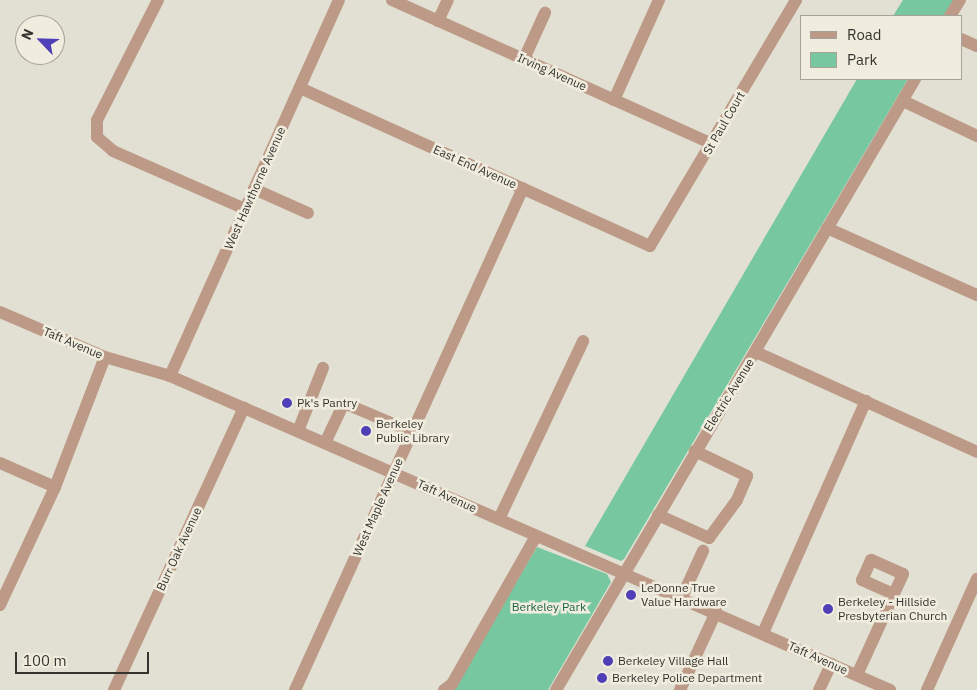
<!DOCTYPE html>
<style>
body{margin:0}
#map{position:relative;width:977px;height:690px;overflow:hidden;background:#e2e0d2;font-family:"IBM Plex Sans",sans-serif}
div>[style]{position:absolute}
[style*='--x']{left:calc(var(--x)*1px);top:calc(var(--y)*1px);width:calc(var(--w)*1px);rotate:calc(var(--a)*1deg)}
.green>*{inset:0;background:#77c7a1}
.minor>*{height:12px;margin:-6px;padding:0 6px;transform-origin:6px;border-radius:6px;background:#bd9a87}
.dots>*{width:14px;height:14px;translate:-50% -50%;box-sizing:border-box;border:2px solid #f0eddf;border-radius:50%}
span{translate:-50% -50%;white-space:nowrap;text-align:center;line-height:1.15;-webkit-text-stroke:5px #f0eddf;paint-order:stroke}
.street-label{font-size:12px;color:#35342f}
.poi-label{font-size:12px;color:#35342f}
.left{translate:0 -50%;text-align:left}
.park-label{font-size:12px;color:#1f6548}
.legend{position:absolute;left:800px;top:15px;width:162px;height:65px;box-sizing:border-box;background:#f0eddf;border:1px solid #a5a399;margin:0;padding:6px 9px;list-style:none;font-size:15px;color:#35342f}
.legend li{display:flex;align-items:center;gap:10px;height:25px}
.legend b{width:25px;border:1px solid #a5a399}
.north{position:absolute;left:15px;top:15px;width:50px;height:50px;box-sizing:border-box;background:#f0eddf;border:1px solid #a5a399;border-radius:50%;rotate:294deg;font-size:14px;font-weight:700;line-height:20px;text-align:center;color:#35342f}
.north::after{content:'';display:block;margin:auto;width:18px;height:22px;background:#5040b7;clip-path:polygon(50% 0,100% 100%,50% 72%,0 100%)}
.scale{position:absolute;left:15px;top:652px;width:134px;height:22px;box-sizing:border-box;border:2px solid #35342f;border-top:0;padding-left:6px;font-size:15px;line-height:18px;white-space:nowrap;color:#35342f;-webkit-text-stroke:4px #f0eddf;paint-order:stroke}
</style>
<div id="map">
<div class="green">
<div style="clip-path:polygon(903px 0,954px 0,945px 16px,893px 16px)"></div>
<div style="clip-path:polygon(857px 79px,908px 79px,624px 559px,621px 561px,585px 546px)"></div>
<div style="clip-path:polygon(537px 547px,607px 574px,611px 582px,548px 690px,453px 690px)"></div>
</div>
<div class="minor">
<div style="--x:158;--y:0;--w:135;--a:116.9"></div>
<div style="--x:97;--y:120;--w:17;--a:90"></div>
<div style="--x:97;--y:137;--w:21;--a:41"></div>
<div style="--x:113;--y:151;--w:144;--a:23.7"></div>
<div style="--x:392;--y:0;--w:351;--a:24.2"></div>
<div style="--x:950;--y:16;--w:19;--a:-58"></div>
<div style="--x:438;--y:21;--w:23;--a:-65"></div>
<div style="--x:961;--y:39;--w:17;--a:24"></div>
<div style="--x:524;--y:59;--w:51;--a:-65.5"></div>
<div style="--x:300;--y:88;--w:384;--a:24.3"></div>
<div style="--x:650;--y:246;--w:286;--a:-59.3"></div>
<div style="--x:614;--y:100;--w:110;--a:-65.8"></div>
<div style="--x:903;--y:101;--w:82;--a:25.3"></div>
<div style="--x:254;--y:189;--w:59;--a:24"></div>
<div style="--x:827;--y:228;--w:164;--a:24.1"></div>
<div style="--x:0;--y:312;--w:114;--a:23.2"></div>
<div style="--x:105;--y:357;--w:68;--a:16.3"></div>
<div style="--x:170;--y:376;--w:81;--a:23.4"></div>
<div style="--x:244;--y:408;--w:705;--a:23.58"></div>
<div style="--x:756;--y:352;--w:243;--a:24.3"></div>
<div style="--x:170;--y:376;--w:412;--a:-65.8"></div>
<div style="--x:298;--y:431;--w:68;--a:-68.4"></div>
<div style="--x:325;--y:443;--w:44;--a:-64.6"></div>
<div style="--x:344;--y:403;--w:74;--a:23.1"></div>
<div style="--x:0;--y:463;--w:60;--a:23.6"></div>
<div style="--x:658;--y:515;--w:56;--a:24.3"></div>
<div style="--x:709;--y:538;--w:47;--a:-53.6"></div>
<div style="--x:737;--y:500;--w:26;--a:-67"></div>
<div style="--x:747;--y:476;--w:58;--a:-154.3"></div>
<div style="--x:499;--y:519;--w:197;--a:-64.7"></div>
<div style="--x:682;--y:597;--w:51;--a:-65.5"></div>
<div style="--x:0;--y:605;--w:130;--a:-65"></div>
<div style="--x:55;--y:487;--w:139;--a:-69"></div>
<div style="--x:763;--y:633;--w:254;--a:-66.1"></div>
<div style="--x:857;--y:675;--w:111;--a:-65.5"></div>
<div style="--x:903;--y:574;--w:35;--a:-156"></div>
<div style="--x:871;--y:560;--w:22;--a:114"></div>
<div style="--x:862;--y:580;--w:35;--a:24"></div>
<div style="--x:114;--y:690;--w:311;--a:-65.3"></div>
<div style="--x:295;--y:690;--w:551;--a:-65.57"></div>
<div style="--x:444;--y:690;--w:10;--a:-37"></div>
<div style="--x:452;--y:684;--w:170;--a:-60.4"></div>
<div style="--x:556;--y:690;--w:709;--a:-59.56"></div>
<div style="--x:680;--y:690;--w:86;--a:-65.2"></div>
<div style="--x:819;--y:690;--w:29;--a:-65"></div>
<div style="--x:927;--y:690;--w:122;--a:-65.8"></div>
</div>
<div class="dots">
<div style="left:287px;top:403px;background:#5040b7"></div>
<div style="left:366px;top:431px;background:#5040b7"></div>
<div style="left:631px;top:595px;background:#5040b7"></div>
<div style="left:828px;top:609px;background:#5040b7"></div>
<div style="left:608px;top:661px;background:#5040b7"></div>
<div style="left:602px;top:678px;background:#5040b7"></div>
</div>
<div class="street-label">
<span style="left:552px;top:72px;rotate:24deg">Irving Avenue</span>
<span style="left:724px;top:123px;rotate:-60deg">St Paul Court</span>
<span style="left:475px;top:167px;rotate:24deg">East End Avenue</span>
<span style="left:255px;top:188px;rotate:-66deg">West Hawthorne Avenue</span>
<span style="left:73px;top:343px;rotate:23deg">Taft Avenue</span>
<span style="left:729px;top:395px;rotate:-58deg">Electric Avenue</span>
<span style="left:447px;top:496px;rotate:24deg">Taft Avenue</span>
<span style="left:378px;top:507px;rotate:-66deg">West Maple Avenue</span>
<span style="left:179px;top:549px;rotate:-65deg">Burr Oak Avenue</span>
<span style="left:818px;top:658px;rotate:24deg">Taft Avenue</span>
</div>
<div class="poi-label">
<span class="left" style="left:297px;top:403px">Pk's Pantry</span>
<span class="left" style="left:376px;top:431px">Berkeley<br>Public Library</span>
<span class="left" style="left:641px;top:595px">LeDonne True<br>Value Hardware</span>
<span class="left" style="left:838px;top:609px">Berkeley - Hillside<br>Presbyterian Church</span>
<span class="left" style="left:618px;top:661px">Berkeley Village Hall</span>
<span class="left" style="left:612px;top:678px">Berkeley Police Department</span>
</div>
<div class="park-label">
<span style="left:549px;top:607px">Berkeley Park</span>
</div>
<ul class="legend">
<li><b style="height:6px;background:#bd9a87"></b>Road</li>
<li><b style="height:14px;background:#77c7a1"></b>Park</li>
</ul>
<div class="north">N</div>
<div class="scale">100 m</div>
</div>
